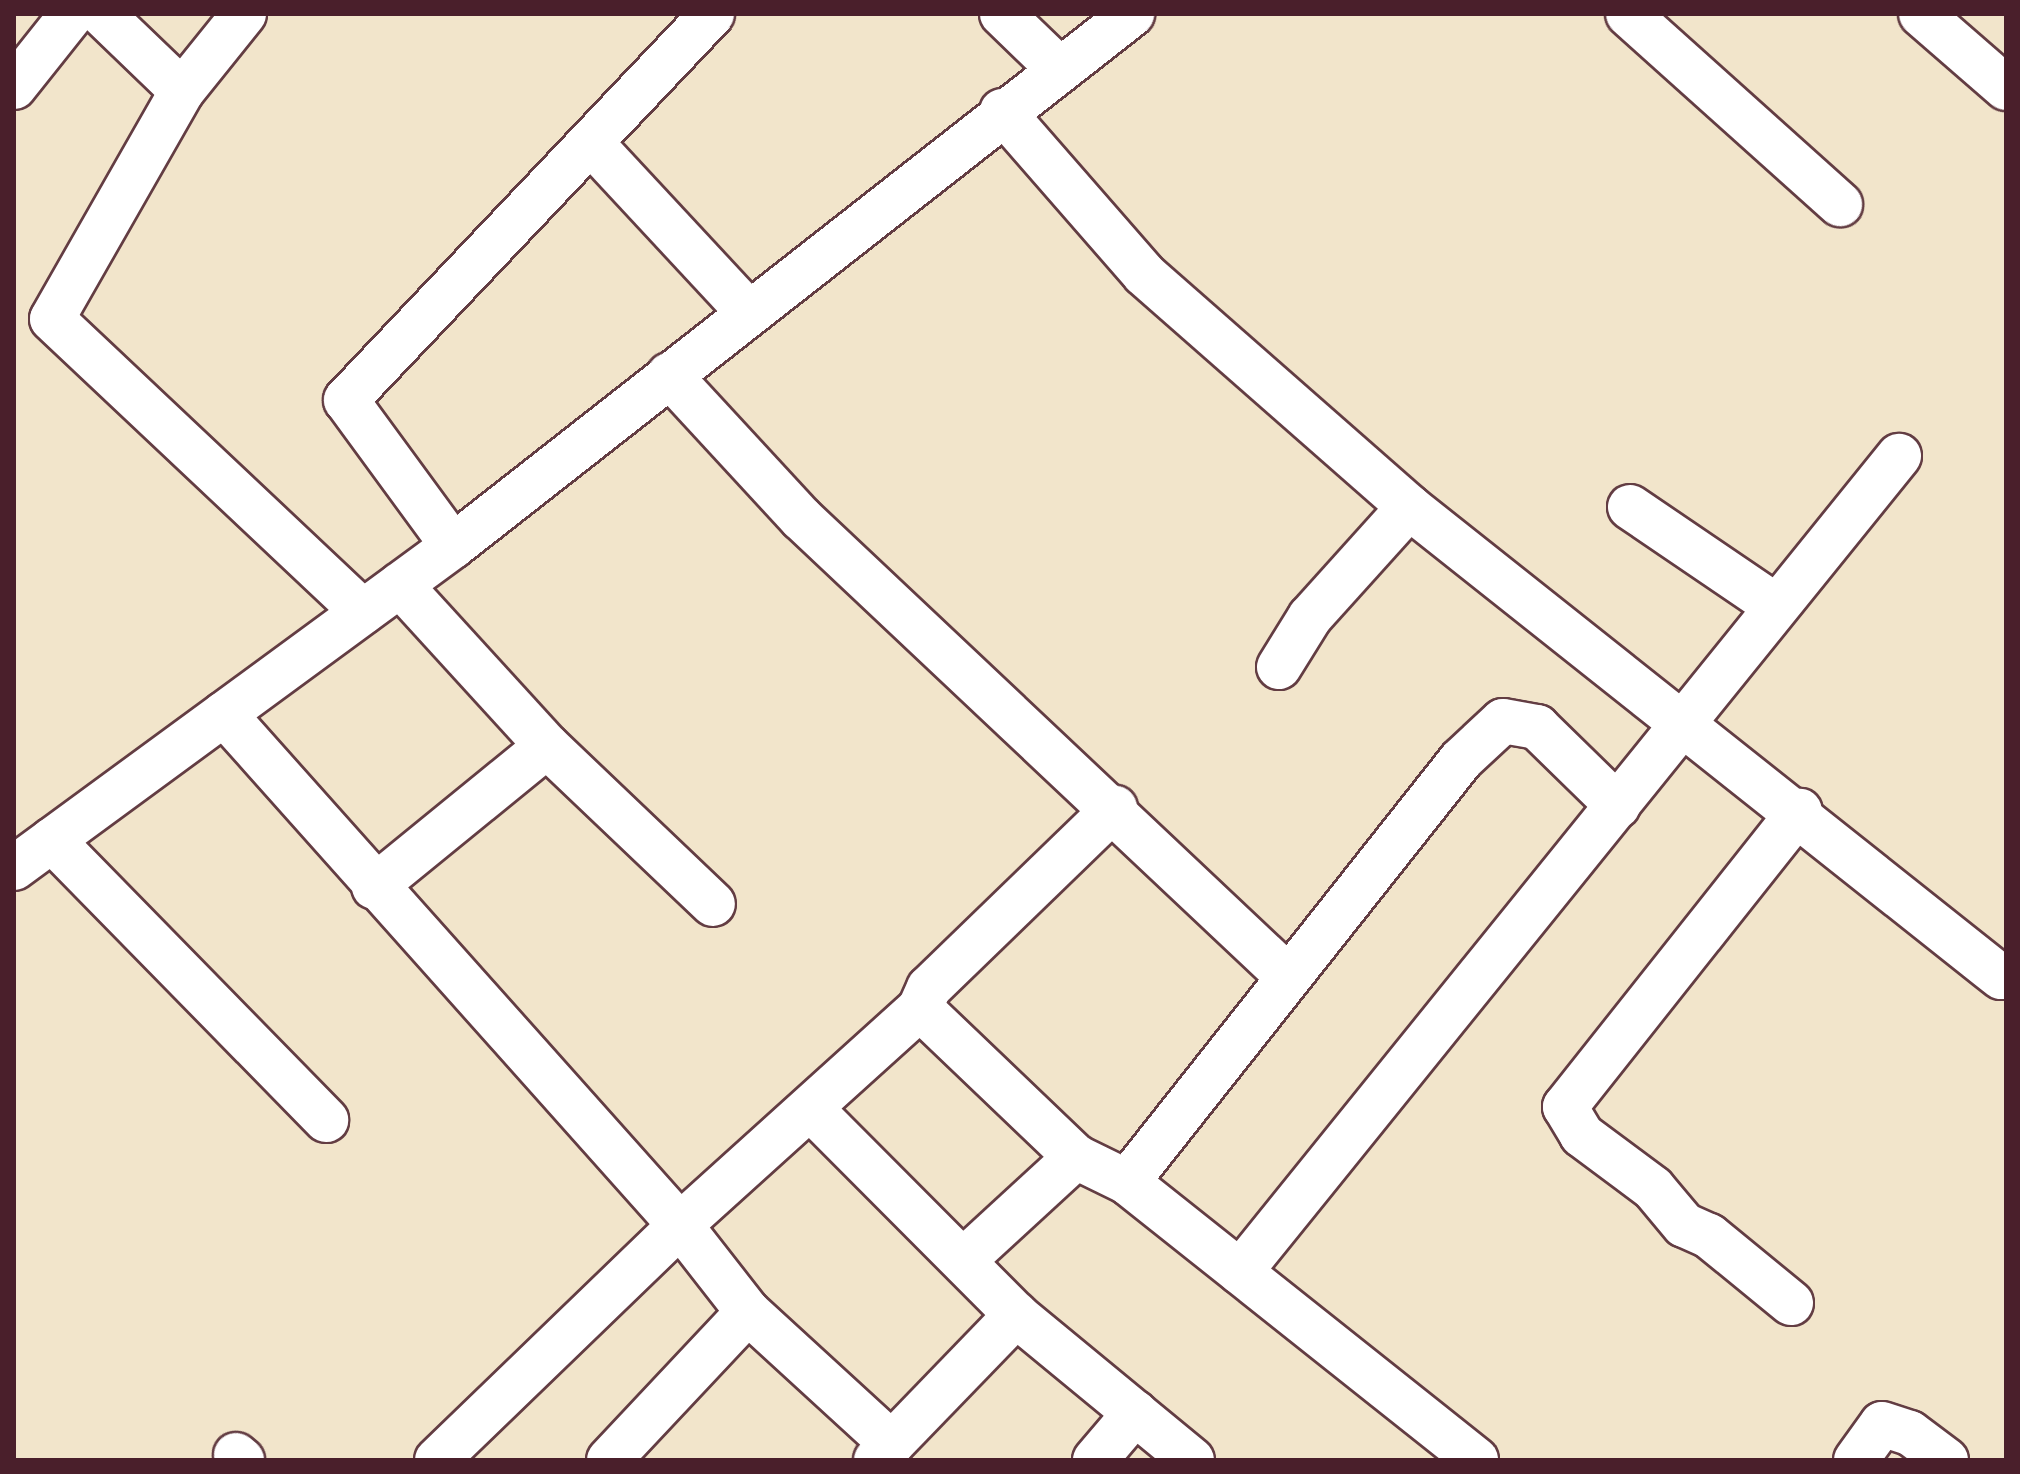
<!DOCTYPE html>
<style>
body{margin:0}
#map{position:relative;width:2020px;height:1474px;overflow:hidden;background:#f2e5cb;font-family:Pangolin,sans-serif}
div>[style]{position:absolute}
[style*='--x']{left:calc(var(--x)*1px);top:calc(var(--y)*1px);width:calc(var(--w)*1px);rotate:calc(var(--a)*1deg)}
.roads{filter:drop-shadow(2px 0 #633d43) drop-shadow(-2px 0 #633d43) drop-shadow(0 2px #633d43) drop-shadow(0 -2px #633d43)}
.minor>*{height:44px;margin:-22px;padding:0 22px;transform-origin:22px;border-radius:22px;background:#fff}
span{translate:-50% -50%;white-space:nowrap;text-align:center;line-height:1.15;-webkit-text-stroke:6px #fbf7ec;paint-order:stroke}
.frame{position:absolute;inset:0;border:16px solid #4a1f2b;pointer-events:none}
</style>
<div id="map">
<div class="roads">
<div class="minor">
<div style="--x:102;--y:14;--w:111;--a:43.9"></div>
<div style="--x:244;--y:14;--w:99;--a:128.8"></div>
<div style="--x:182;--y:91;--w:262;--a:119.7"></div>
<div style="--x:52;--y:319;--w:427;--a:43.3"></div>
<div style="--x:1002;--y:14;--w:79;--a:44"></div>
<div style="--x:1628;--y:14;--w:285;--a:41.9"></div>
<div style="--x:1921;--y:14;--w:113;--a:41"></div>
<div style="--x:14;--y:87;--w:93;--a:-51.5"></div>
<div style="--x:1002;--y:111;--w:216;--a:48.9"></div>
<div style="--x:1144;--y:274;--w:353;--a:41.3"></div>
<div style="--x:1409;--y:507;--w:756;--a:38.45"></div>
<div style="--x:592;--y:144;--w:229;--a:47.1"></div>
<div style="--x:669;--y:375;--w:195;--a:47.3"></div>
<div style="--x:801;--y:518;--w:669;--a:43.3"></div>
<div style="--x:1630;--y:507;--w:174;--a:34.2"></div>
<div style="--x:453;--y:546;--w:181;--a:-126.2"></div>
<div style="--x:346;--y:400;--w:532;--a:-46.52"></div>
<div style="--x:400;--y:585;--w:218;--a:47.6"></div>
<div style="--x:547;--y:746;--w:229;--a:43.6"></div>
<div style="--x:1279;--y:667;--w:59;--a:-58.2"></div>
<div style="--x:1310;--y:617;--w:148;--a:-48"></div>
<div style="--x:224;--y:714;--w:685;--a:48.26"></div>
<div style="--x:680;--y:1225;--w:110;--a:52"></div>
<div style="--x:748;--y:1312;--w:195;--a:42.5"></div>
<div style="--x:52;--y:840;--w:392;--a:45.6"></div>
<div style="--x:14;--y:868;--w:544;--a:-36.26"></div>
<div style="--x:453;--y:546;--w:863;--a:-38.08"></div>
<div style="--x:374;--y:887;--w:223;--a:-39.2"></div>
<div style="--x:920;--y:1008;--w:216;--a:43.7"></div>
<div style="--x:1076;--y:1157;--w:57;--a:26.1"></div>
<div style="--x:1127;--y:1182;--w:446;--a:38.5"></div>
<div style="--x:812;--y:1110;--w:289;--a:45.1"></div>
<div style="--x:1016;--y:1315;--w:228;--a:39.5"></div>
<div style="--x:1127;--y:1182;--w:538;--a:-51.64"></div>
<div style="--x:1461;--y:760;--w:57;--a:-42.9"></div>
<div style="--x:1503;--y:721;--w:35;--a:10"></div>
<div style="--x:1537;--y:727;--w:113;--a:44.3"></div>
<div style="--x:965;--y:1259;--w:151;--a:-42.6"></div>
<div style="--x:1240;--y:1272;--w:1049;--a:-51.08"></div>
<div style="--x:1791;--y:1303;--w:106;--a:-140.7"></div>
<div style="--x:1709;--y:1236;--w:27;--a:-156"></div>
<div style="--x:1684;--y:1225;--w:48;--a:-130"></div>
<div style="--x:1653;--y:1188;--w:89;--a:-143.3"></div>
<div style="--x:1582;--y:1135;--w:33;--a:-121"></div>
<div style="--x:1565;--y:1107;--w:378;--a:-51.6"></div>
<div style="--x:236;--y:1455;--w:8;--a:40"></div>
<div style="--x:437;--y:1460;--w:338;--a:-44"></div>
<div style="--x:680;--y:1225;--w:324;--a:-42.1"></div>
<div style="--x:920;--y:1008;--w:22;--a:-66"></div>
<div style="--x:929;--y:988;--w:259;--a:-44.1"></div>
<div style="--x:609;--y:1460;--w:203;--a:-46.8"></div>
<div style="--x:876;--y:1460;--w:202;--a:-46"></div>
<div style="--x:1095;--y:1460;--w:62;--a:-49.6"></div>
<div style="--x:1856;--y:1460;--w:44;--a:-54.2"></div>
<div style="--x:1882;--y:1424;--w:29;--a:18"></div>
<div style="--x:1910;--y:1433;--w:45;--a:36.9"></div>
</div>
</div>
<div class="frame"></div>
</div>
